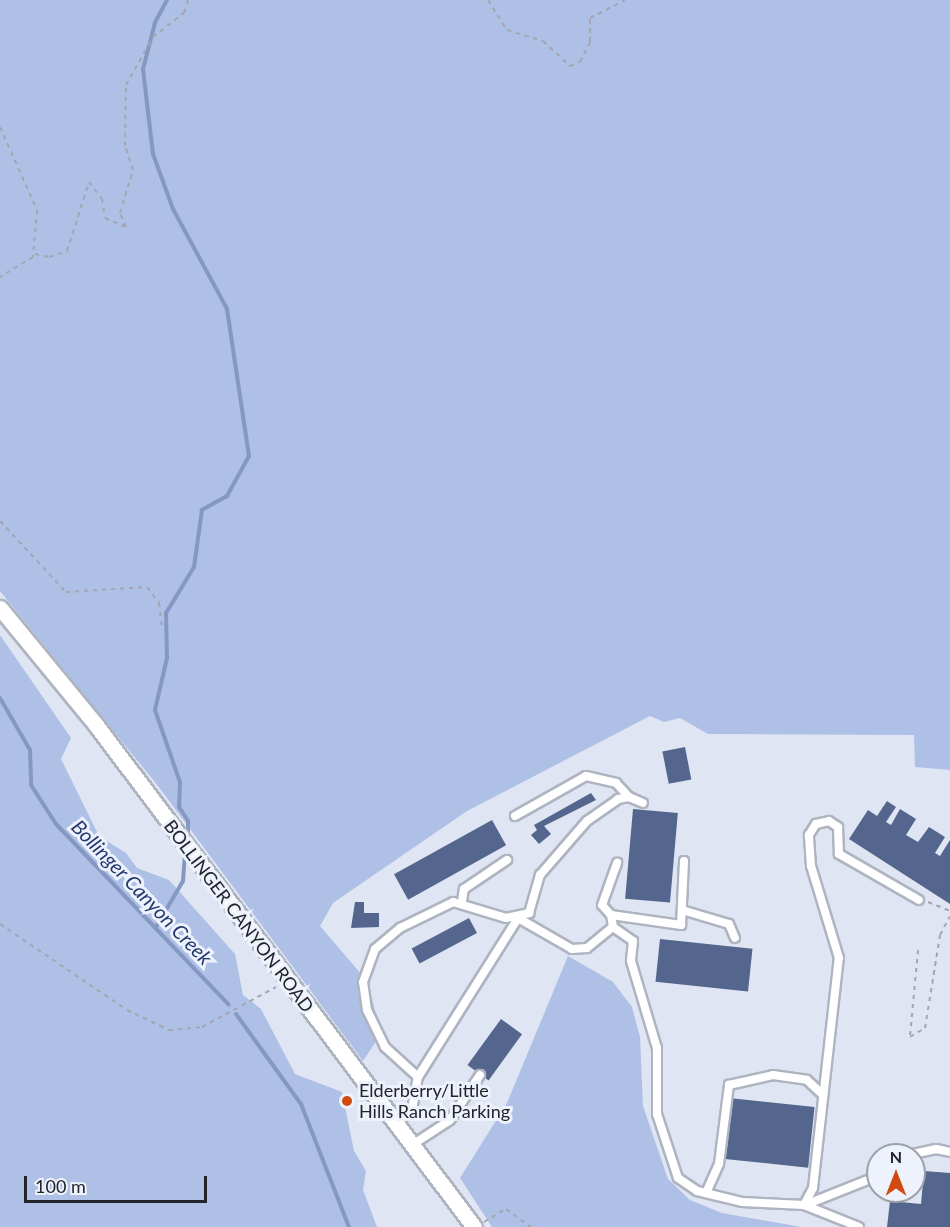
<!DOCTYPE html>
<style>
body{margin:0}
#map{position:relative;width:950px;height:1227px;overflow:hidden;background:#dfe5f2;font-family:Lato,sans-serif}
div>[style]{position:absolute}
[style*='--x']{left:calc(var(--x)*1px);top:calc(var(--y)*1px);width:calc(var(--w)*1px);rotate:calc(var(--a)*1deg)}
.green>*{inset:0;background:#aec0e6}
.stream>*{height:4px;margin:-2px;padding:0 2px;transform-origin:2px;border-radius:2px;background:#8498c2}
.building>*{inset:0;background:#54668d;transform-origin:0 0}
.path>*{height:2px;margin-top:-1px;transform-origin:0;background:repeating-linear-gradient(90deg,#a2a6b1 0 4.5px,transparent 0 9px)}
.roads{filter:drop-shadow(2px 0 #aeb4c0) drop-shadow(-2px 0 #aeb4c0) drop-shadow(0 2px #aeb4c0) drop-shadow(0 -2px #aeb4c0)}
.service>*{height:8px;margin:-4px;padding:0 4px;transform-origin:4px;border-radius:4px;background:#fff}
.minor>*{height:15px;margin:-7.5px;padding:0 7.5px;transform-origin:7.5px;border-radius:7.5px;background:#fff}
.dots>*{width:16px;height:16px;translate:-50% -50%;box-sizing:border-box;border:3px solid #edf2fd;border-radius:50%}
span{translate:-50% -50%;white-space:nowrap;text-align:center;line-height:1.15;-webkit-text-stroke:6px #edf2fd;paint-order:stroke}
.street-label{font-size:18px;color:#222429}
.poi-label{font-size:18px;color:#222429}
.left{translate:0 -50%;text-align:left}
.water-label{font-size:20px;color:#23396e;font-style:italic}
.north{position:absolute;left:866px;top:1143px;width:60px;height:60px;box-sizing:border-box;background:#edf2fd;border:2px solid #9ca0a8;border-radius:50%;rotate:0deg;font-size:16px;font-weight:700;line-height:24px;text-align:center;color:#222429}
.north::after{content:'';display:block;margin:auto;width:21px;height:27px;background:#d14b10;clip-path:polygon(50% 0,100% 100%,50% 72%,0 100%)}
.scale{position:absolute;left:24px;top:1176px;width:183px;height:27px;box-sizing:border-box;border:3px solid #222429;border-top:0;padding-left:8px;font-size:18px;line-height:21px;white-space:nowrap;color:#222429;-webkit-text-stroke:4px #edf2fd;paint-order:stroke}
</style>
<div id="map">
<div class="green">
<div style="clip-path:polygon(0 0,950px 0,950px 770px,915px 767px,914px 735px,708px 734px,680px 718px,664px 722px,650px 716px,467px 811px,333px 903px,320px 926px,368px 982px,377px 1019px,377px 1040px,363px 1061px,158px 786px,0 591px)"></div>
<div style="clip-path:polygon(0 635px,71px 738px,61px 759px,99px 836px,126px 853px,137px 868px,169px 880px,235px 954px,243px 995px,261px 1009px,295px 1074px,342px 1092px,354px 1151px,366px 1171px,363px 1190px,377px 1227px,0 1227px)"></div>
<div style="clip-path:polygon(568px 956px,613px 982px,632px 1007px,640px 1037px,643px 1106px,668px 1179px,690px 1200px,722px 1213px,801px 1227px,492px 1227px,460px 1178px,507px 1103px)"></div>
</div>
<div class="stream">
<div style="--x:167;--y:0;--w:26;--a:118"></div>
<div style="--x:155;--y:23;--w:48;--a:104.6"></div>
<div style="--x:143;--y:69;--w:86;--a:83.3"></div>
<div style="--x:153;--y:154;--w:59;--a:70"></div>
<div style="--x:173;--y:209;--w:114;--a:61.6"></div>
<div style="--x:227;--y:309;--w:149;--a:81.5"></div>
<div style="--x:249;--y:456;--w:46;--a:118.8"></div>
<div style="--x:227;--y:496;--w:29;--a:151"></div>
<div style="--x:202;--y:510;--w:58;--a:98"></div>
<div style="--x:194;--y:567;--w:54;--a:121.3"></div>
<div style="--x:166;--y:613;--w:45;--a:88.7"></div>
<div style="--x:167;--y:658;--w:53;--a:103"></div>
<div style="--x:155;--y:710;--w:76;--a:70.9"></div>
<div style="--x:180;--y:782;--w:25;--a:92"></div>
<div style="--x:179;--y:807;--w:17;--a:57"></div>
<div style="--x:188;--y:821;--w:16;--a:90"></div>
<div style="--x:0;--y:698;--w:60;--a:60"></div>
<div style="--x:30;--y:750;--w:35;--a:88"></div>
<div style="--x:31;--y:785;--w:46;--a:57.3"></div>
<div style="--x:56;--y:824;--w:250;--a:46.3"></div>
<div style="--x:156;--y:927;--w:53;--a:-59.6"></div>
<div style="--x:183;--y:881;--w:28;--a:-86"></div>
<div style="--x:236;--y:1014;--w:111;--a:54.2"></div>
<div style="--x:301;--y:1104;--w:132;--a:68.7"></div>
</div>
<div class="building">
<div style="left:685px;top:747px;width:33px;height:23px;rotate:79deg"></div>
<div style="clip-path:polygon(591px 793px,596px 800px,544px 826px,551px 834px,539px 844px,531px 835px,537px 830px,534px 825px)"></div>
<div style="clip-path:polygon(887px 801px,896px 807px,886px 822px,891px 825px,900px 809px,916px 819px,906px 835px,918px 842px,929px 827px,945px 837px,935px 853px,940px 856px,950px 840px,950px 904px,849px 839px,868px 810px,877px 816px)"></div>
<div style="left:633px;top:809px;width:45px;height:90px;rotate:5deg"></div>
<div style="left:492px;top:820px;width:29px;height:112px;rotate:61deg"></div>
<div style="clip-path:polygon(355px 902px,364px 902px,364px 913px,379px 913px,379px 927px,351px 928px)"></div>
<div style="left:469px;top:918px;width:17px;height:65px;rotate:62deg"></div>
<div style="left:660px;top:939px;width:93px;height:43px;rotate:6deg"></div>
<div style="left:501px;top:1019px;width:26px;height:57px;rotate:36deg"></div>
<div style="left:729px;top:1098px;width:86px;height:61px;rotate:6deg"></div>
<div style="clip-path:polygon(924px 1171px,950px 1173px,950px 1227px,887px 1227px,890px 1201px,921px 1204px)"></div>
</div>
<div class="path">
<div style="--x:488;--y:0;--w:36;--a:58"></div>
<div style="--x:507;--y:30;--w:38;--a:17"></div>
<div style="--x:543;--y:41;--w:37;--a:43"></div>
<div style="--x:570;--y:66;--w:11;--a:-22"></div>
<div style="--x:580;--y:62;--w:22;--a:-63"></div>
<div style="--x:590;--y:42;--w:24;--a:-90"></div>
<div style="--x:590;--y:18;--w:39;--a:-27"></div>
<div style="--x:0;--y:127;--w:91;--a:66"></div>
<div style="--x:37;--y:210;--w:47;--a:94.9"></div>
<div style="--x:33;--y:257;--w:39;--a:149"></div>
<div style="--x:35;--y:254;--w:14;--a:12"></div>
<div style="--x:49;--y:257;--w:19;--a:-18"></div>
<div style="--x:67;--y:251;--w:72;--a:-72.3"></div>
<div style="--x:89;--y:182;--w:21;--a:53"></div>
<div style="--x:102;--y:199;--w:19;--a:81"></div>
<div style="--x:105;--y:218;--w:23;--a:23"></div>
<div style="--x:126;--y:227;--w:15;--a:-113"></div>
<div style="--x:120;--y:213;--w:45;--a:-73.2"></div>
<div style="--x:133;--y:170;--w:25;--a:-108"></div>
<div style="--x:125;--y:146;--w:61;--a:-89.1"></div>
<div style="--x:126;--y:85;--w:55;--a:-60.6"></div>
<div style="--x:153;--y:37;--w:39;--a:-38"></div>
<div style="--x:184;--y:13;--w:14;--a:-73"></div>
<div style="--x:0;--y:521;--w:97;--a:47.1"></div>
<div style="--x:66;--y:592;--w:81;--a:-3.5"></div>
<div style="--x:147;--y:587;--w:20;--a:53"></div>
<div style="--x:159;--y:603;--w:23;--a:83"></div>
<div style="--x:928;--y:902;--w:24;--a:22"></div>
<div style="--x:0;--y:924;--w:153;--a:34.1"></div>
<div style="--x:127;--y:1010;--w:47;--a:25.5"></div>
<div style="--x:169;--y:1030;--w:33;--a:-5"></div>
<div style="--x:202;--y:1027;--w:84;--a:-28.4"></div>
<div style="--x:918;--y:950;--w:87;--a:95.3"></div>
<div style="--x:910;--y:1037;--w:17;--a:-31"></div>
<div style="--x:925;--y:1028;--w:94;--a:-80.8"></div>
<div style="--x:940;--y:935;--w:21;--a:-62"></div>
<div style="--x:484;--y:1222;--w:26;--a:-31"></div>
<div style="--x:506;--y:1209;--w:31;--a:36"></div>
</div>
<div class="roads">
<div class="service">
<div style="--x:515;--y:816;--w:81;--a:-29.4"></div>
<div style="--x:586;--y:776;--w:31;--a:13"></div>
<div style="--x:616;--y:783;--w:19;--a:47"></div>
<div style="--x:462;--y:901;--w:12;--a:-81"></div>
<div style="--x:464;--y:889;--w:52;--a:-34"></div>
<div style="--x:682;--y:910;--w:49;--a:16.6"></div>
<div style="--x:729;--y:924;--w:15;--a:67"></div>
<div style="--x:611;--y:915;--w:13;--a:-132"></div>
<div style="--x:602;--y:905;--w:45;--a:-70.3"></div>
<div style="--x:613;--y:927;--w:12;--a:-99"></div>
<div style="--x:611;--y:915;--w:71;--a:8.1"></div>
<div style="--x:681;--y:925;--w:64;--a:-87.3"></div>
<div style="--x:418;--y:1077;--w:188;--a:-57.8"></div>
<div style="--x:518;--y:918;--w:62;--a:29.9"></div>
<div style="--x:572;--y:949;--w:15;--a:-4"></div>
<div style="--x:587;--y:948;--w:33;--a:-39"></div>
<div style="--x:613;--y:927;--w:24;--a:35"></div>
<div style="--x:633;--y:941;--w:20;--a:96"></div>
<div style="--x:631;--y:961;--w:91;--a:73.4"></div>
<div style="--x:657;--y:1048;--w:66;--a:90"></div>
<div style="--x:657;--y:1114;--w:67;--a:71.8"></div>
<div style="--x:678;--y:1178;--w:23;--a:34"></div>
<div style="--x:697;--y:1191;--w:46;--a:13.7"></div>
<div style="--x:742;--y:1202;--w:62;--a:2.8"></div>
<div style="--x:804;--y:1205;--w:59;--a:21.8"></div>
<div style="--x:395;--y:1124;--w:22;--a:-39"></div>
<div style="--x:412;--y:1110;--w:34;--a:-80"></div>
<div style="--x:418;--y:1077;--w:45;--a:-137.7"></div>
<div style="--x:385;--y:1047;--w:41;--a:-115.9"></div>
<div style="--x:367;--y:1010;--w:28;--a:-98"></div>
<div style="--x:363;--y:982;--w:35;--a:-70"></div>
<div style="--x:375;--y:949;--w:33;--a:-40"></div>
<div style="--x:400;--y:928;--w:59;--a:-26.1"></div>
<div style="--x:453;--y:902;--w:55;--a:16.8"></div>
<div style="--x:506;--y:918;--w:24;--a:-12"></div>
<div style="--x:529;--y:913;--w:40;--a:-74"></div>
<div style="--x:540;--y:875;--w:72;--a:-49"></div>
<div style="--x:587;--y:821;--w:38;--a:-35"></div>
<div style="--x:618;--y:799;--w:11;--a:-10"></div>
<div style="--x:629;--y:797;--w:15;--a:23"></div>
<div style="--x:412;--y:1145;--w:45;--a:-33.3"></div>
<div style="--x:450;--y:1120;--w:54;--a:-56.3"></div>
<div style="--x:908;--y:1155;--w:29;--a:-12"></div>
<div style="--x:936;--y:1149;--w:14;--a:12"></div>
<div style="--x:706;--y:1193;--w:32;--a:-66"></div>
<div style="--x:719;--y:1164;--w:80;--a:-82.8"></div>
<div style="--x:729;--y:1085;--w:45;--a:-12.8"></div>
<div style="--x:773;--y:1075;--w:34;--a:8"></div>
<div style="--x:807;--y:1080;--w:22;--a:43"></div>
<div style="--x:804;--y:1205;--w:19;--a:-62"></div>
<div style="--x:813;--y:1188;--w:231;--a:-83.6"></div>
<div style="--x:839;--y:958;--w:96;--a:-106.9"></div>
<div style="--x:811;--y:866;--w:31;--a:-94"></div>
<div style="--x:809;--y:835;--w:13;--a:-58"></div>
<div style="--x:816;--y:824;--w:13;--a:-13"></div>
<div style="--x:829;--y:821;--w:11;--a:34"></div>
<div style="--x:838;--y:827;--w:27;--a:88"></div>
<div style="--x:839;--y:854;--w:92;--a:29.9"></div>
<div style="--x:805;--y:1205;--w:79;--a:-21.7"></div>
</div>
<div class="minor">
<div style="--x:0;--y:608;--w:151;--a:50.6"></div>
<div style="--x:96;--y:725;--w:628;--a:53.02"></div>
</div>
</div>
<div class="dots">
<div style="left:347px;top:1101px;background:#d14b10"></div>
</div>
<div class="street-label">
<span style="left:239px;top:916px;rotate:53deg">BOLLINGER CANYON ROAD</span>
</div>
<div class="poi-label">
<span class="left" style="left:359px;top:1101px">Elderberry/Little<br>Hills Ranch Parking</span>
</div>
<div class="water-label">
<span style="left:142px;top:892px;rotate:46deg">Bollinger Canyon Creek</span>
</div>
<div class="north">N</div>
<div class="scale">100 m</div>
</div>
